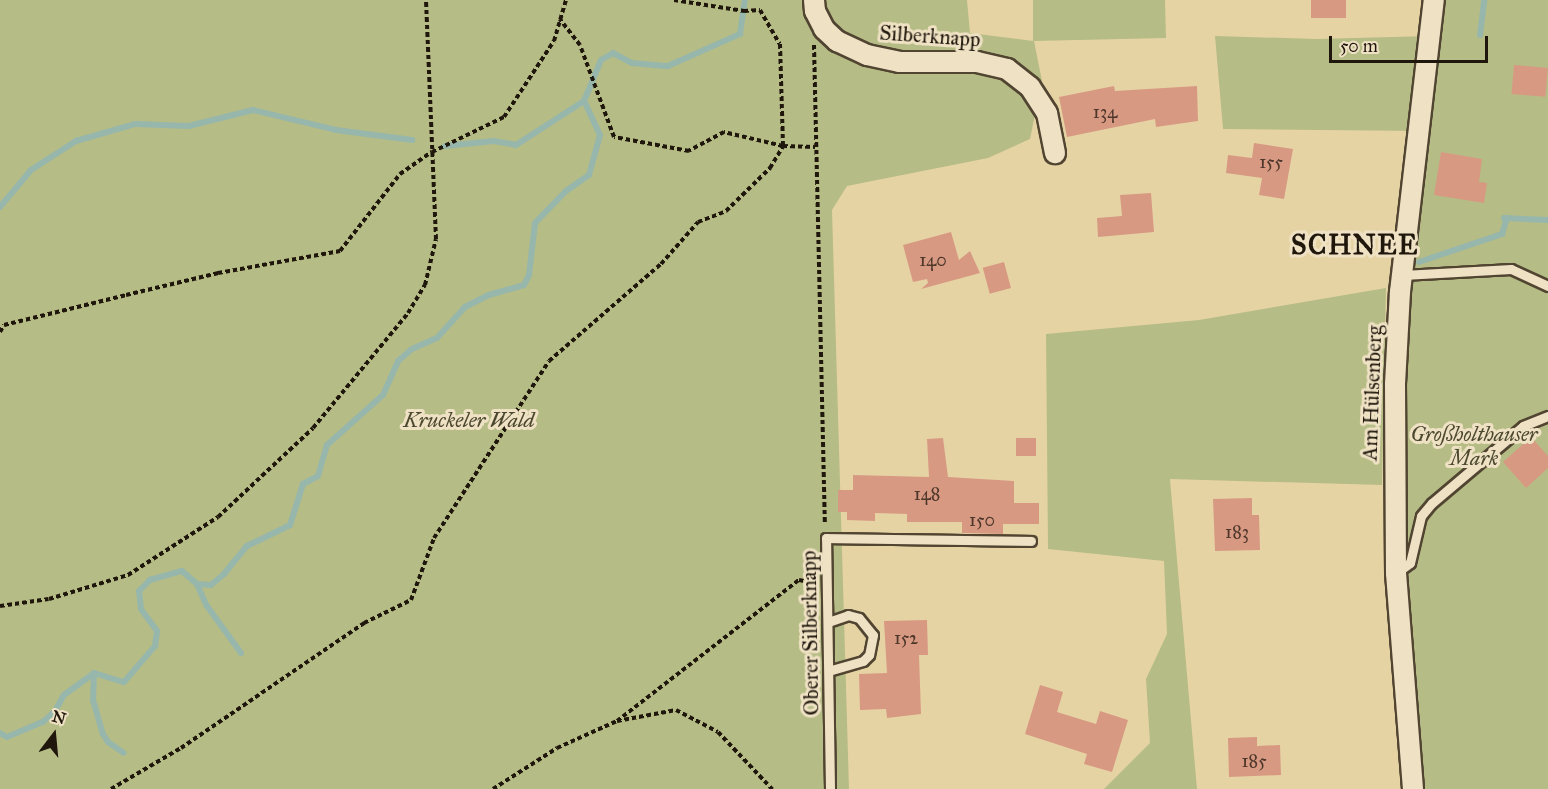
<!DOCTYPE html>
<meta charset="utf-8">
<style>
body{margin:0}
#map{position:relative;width:1548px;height:789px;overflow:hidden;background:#e6d3a4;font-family:"IM FELL Great Primer",serif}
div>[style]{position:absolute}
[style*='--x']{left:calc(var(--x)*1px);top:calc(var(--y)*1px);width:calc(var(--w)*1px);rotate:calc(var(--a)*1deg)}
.green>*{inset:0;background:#b6bc85}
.stream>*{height:6px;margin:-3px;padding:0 3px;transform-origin:3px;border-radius:3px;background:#97b7ac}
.building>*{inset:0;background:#d89983;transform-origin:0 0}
.path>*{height:4px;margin-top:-2px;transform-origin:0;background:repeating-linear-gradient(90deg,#1f160c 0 4.5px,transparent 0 7.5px)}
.roads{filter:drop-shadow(2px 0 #514532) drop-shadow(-2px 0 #514532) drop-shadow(0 2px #514532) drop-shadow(0 -2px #514532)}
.service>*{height:9px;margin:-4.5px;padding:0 4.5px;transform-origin:4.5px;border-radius:4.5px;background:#efe2c4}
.minor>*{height:20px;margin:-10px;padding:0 10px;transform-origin:10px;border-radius:10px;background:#efe2c4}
span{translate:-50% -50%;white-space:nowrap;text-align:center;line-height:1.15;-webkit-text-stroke:6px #efe2c4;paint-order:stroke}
.number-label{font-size:18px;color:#4d372a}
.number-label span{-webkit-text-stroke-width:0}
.street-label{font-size:21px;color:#1f160c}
.park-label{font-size:21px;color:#4c4830;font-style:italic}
.district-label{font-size:27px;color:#1f160c;font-weight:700;letter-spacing:1.5px}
.north{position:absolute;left:24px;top:705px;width:60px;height:60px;-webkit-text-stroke:4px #efe2c4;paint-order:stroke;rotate:16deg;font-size:16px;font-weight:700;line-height:24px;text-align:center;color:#1f160c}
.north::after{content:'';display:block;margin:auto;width:21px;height:27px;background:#1f160c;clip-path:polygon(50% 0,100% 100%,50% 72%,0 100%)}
.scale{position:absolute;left:1329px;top:36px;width:159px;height:27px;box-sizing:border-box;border:3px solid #1f160c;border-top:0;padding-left:8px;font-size:18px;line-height:21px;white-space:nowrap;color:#1f160c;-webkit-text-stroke:4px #efe2c4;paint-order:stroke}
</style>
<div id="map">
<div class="green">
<div style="clip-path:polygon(0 0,967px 0,970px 33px,1033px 41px,1033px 0,1165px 0,1166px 38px,1034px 41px,1042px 81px,1030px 139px,988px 158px,847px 186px,832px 210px,849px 789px,0 789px)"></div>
<div style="clip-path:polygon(1446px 0,1548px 0,1548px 789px,1418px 789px,1397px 444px,1410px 266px)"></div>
<div style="clip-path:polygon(1215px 36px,1317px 39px,1430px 36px,1420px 131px,1223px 129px)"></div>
<div style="clip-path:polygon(1386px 288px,1382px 485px,1170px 479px,1197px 789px,1104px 789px,1150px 743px,1146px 679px,1167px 634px,1164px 561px,1048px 549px,1046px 334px,1199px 320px)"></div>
</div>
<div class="stream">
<div style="--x:1480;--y:35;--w:35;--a:-83"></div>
<div style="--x:445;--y:146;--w:49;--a:-5.8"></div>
<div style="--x:494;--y:141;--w:22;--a:10"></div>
<div style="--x:516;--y:145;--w:81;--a:-32.9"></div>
<div style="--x:0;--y:207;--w:48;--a:-50"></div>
<div style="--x:31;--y:170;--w:54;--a:-32.8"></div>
<div style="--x:76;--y:141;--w:61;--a:-16.1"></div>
<div style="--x:135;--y:124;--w:54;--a:2.1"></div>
<div style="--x:189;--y:126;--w:66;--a:-14"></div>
<div style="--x:253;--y:110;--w:85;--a:13.5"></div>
<div style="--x:336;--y:130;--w:77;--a:7.5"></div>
<div style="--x:1504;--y:218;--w:44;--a:2.6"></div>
<div style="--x:1419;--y:262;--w:88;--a:-18.6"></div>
<div style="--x:1502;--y:234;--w:17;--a:-73"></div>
<div style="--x:197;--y:584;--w:24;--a:66"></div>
<div style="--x:207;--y:606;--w:58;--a:54.1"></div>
<div style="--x:94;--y:673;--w:27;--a:92"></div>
<div style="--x:93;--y:700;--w:35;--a:74"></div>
<div style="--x:103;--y:734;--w:9;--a:58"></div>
<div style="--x:108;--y:742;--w:19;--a:35"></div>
<div style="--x:0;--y:733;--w:8;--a:30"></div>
<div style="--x:7;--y:737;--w:39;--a:-23"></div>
<div style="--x:43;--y:722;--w:16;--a:-43"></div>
<div style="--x:55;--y:711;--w:18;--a:-61"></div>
<div style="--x:64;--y:695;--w:37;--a:-36"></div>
<div style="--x:94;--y:673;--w:31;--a:17"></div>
<div style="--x:124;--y:682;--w:48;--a:-49.3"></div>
<div style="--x:155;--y:646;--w:15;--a:-82"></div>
<div style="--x:157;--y:631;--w:27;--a:-126"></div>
<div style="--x:141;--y:609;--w:18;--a:-96"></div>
<div style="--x:139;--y:591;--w:16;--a:-45"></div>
<div style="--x:150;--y:580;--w:33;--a:-16"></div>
<div style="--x:182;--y:571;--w:20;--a:41"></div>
<div style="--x:197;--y:584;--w:14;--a:4"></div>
<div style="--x:211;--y:585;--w:17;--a:-40"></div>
<div style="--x:224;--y:574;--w:36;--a:-51"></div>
<div style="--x:247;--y:546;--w:48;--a:-26"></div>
<div style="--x:290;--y:525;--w:43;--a:-72.4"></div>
<div style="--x:303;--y:484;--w:17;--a:-28"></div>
<div style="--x:318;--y:476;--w:32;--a:-74"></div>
<div style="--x:327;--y:445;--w:75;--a:-41.8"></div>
<div style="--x:383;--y:395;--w:37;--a:-66"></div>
<div style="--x:398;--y:361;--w:18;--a:-41"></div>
<div style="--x:412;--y:349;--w:27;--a:-24"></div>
<div style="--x:437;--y:338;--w:42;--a:-47.9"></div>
<div style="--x:465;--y:307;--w:27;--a:-27"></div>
<div style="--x:489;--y:295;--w:36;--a:-16"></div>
<div style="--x:524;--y:285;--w:11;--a:-63"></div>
<div style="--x:529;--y:275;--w:52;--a:-83.4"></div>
<div style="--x:535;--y:223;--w:45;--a:-45.9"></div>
<div style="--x:566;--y:191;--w:28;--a:-35"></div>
<div style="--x:589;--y:175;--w:41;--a:-74.6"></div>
<div style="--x:600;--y:135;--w:38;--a:-115"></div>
<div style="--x:584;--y:101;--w:44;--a:-67.5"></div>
<div style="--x:601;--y:60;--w:14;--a:-30"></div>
<div style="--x:613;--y:53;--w:21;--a:28"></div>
<div style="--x:632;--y:63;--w:36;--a:5"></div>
<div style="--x:668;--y:66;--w:79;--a:-24"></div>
<div style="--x:740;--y:34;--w:34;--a:-82"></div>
</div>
<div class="building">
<div style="left:1311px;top:0;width:35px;height:18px"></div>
<div style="left:1514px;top:65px;width:34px;height:29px;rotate:5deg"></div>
<div style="clip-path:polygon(1114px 86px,1115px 91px,1197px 86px,1198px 121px,1156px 127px,1155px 119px,1067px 137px,1059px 97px)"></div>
<div style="clip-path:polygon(1254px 143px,1293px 149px,1284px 199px,1259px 195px,1262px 178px,1226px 173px,1228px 155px,1252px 158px)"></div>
<div style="clip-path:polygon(1441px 152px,1482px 159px,1479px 182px,1487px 183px,1484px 203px,1434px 195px)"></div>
<div style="clip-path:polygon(1151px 193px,1154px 232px,1098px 237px,1097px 218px,1122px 216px,1120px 195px)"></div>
<div style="clip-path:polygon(951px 232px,959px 260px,970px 251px,980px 273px,921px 289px,928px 283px,927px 279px,913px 282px,903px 245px)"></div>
<div style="left:1004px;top:262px;width:27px;height:22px;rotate:75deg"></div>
<div style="clip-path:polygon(1531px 437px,1548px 456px,1548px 468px,1526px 488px,1503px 462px)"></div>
<div style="clip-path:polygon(943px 438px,948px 477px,1014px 481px,1014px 503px,1039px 503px,1039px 524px,1003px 524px,1003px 534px,962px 533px,962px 522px,907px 522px,907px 514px,875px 513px,875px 521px,847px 520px,847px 512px,838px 512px,838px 490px,853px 490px,853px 475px,929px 477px,927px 439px)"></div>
<div style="left:1016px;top:438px;width:20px;height:18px"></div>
<div style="clip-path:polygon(1252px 498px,1252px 515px,1259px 515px,1260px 550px,1215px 551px,1213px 499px)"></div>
<div style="clip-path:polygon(927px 620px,928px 655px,919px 655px,921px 714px,887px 718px,886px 709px,860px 710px,859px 674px,887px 673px,884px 621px)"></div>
<div style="clip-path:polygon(1040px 685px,1063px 692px,1057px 712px,1096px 724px,1100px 711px,1128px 720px,1112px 772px,1084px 764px,1087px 754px,1025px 734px)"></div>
<div style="clip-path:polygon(1257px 737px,1257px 746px,1280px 745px,1281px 775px,1229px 777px,1228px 738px)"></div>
</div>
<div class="path">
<div style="--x:674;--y:0;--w:71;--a:8.9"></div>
<div style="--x:744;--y:11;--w:16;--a:-4"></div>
<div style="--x:760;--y:10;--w:39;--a:60"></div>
<div style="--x:780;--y:44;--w:102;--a:88.3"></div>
<div style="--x:783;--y:146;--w:32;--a:2"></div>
<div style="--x:814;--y:45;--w:478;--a:88.7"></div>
<div style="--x:0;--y:332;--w:8;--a:-60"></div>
<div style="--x:4;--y:325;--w:126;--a:-13.8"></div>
<div style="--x:126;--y:295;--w:95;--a:-13.4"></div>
<div style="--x:218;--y:273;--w:124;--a:-10.2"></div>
<div style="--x:340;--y:251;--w:98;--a:-52.1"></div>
<div style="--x:400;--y:174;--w:39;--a:-35"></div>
<div style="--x:432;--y:152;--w:80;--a:-25.9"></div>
<div style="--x:504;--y:117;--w:91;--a:-56.7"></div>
<div style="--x:554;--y:41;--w:43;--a:-73.7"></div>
<div style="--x:0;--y:606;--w:49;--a:-8.1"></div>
<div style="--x:49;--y:599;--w:83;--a:-16.9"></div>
<div style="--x:128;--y:575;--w:107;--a:-32.8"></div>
<div style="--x:218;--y:517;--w:130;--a:-43.1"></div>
<div style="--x:313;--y:428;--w:149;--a:-50.4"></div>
<div style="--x:408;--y:313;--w:33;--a:-59"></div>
<div style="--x:425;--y:285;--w:47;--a:-76.6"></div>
<div style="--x:436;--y:239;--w:239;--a:-92.4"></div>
<div style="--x:617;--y:721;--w:230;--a:-37.8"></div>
<div style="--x:799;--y:580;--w:15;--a:11"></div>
<div style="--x:111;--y:789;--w:81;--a:-30.4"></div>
<div style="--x:181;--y:748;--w:222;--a:-34.3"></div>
<div style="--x:364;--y:623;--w:52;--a:-26.1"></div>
<div style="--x:411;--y:600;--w:66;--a:-69.6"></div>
<div style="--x:434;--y:538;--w:211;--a:-57"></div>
<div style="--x:549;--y:361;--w:148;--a:-40.9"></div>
<div style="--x:661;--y:264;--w:56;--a:-48.6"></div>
<div style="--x:698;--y:222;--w:30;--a:-21"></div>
<div style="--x:726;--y:211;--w:62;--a:-44.3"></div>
<div style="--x:770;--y:168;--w:26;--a:-59"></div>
<div style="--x:783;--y:146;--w:61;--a:-166.7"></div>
<div style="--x:724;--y:132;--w:40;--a:152"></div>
<div style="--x:689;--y:151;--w:76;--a:-169.4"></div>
<div style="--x:614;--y:137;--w:98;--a:-110.3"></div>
<div style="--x:580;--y:45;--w:33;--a:-128"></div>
<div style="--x:493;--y:789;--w:76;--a:-32.6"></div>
<div style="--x:557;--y:748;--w:66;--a:-24.2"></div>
<div style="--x:617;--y:721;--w:60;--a:-10.6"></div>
<div style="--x:676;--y:710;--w:47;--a:27.6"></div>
<div style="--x:718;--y:732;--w:79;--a:46.5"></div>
</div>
<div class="roads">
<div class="service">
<div style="--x:1403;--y:275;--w:108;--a:-3.2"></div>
<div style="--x:1511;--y:269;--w:41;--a:24.7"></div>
<div style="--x:1396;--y:573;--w:17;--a:-36"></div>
<div style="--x:1410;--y:563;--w:48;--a:-76.8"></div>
<div style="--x:1421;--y:516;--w:17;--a:-50"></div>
<div style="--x:1432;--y:503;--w:119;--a:-40.2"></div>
<div style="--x:1523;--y:426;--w:27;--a:-22"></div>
<div style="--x:828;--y:622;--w:21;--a:-19"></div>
<div style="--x:848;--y:615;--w:11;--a:15"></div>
<div style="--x:859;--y:618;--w:22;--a:51"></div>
<div style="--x:873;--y:635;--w:20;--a:101"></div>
<div style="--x:869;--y:655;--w:8;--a:135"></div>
<div style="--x:863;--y:661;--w:35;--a:164"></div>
<div style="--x:830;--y:789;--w:251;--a:-90.9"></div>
<div style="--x:826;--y:538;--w:205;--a:0.8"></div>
</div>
<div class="minor">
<div style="--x:814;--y:0;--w:11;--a:85"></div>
<div style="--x:815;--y:11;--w:20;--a:63"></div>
<div style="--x:824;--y:29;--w:18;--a:43"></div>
<div style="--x:837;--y:41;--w:33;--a:25"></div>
<div style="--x:867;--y:55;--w:33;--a:12"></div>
<div style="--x:899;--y:62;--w:78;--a:0"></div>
<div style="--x:977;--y:62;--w:31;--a:13"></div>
<div style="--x:1007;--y:69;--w:29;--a:38"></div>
<div style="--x:1030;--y:87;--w:31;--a:57"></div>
<div style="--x:1047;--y:113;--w:41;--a:78.7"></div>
<div style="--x:1413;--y:789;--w:217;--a:-94.5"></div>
<div style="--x:1396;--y:573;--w:189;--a:-90.3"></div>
<div style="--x:1395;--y:384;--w:92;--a:-86.9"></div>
<div style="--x:1400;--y:292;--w:294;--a:-83.4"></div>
</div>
</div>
<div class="number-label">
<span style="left:1105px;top:112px">134</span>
<span style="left:1271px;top:162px">155</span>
<span style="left:933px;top:260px">140</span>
<span style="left:927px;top:494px">148</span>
<span style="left:982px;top:520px">150</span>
<span style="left:1237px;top:532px">183</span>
<span style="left:906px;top:638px">152</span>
<span style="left:1254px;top:761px">185</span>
</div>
<div class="street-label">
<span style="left:930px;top:36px;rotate:4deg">Silberknapp</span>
<span style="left:1372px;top:393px;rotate:-88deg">Am Hülsenberg</span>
<span style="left:810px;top:633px;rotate:-91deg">Oberer Silberknapp</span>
</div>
<div class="park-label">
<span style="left:469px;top:420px">Kruckeler Wald</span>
<span style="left:1474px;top:446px">Großholthauser<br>Mark</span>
</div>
<div class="district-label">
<span style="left:1355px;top:245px">SCHNEE</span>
</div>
<div class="north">N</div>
<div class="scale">50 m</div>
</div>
